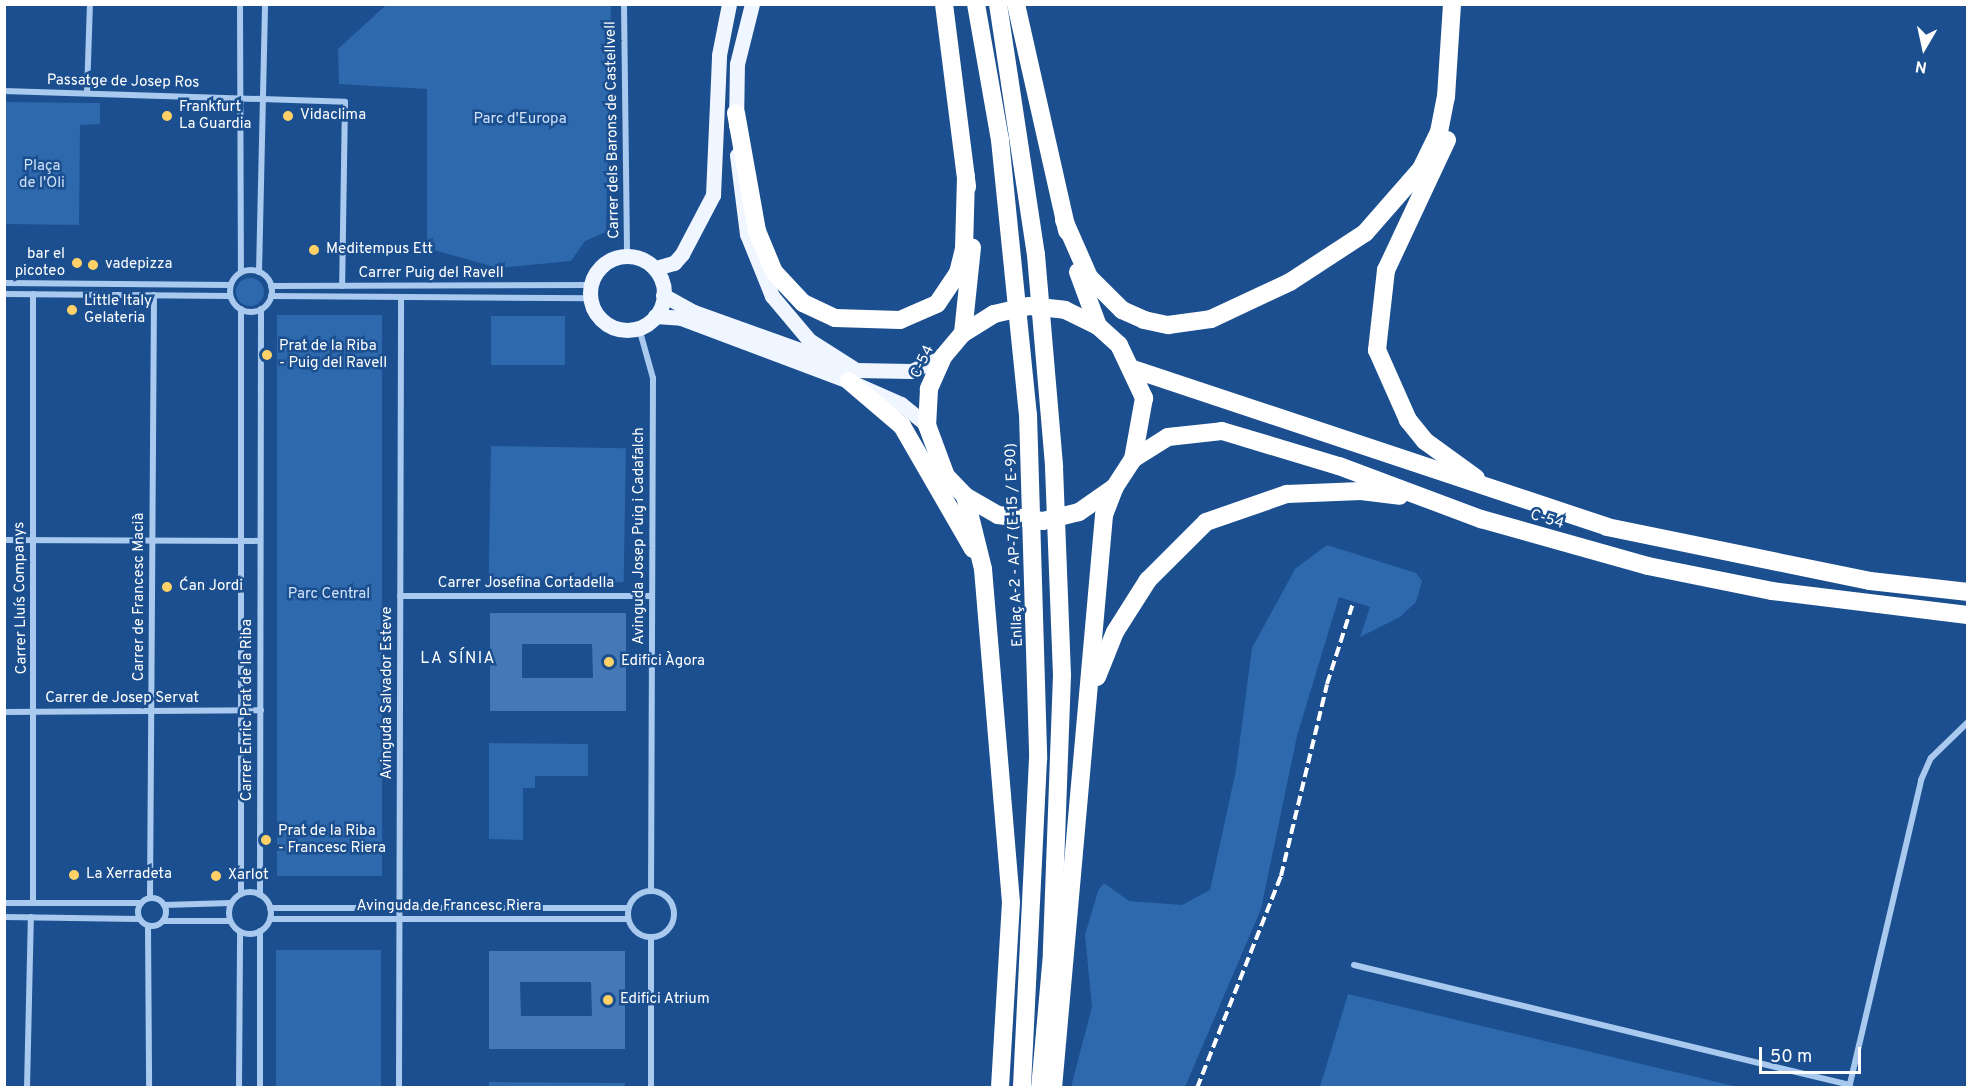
<!DOCTYPE html>
<meta charset="utf-8">
<style>
body{margin:0}
#map{position:relative;width:1972px;height:1092px;overflow:hidden;background:#1b4f8f;font-family:Overpass,sans-serif}
div>[style]{position:absolute}
[style*='--x']{left:calc(var(--x)*1px);top:calc(var(--y)*1px);width:calc(var(--w)*1px);rotate:calc(var(--a)*1deg)}
.green>*{inset:0;background:#2e69ad;transform-origin:0 0}
.round{border-radius:50%}
.building>*{inset:0;background:#4478b7}
.street>*{height:6px;margin:-3px;padding:0 3px;transform-origin:3px;border-radius:3px;background:#a9c9ee}
.street>.ring{margin:-3px;padding:0;box-sizing:content-box;background:none;border:6px solid #a9c9ee;border-radius:50%}
.primary>*{height:15px;margin:-7.5px;padding:0 7.5px;transform-origin:7.5px;border-radius:7.5px;background:#f0f6ff}
.primary>.ring{margin:-7.5px;padding:0;box-sizing:content-box;background:none;border:15px solid #f0f6ff;border-radius:50%}
.highway>*{height:18px;margin:-9px;padding:0 9px;transform-origin:9px;border-radius:9px;background:#fff}
.rail>*{height:4px;margin-top:-2px;transform-origin:0;background:repeating-linear-gradient(90deg,#fff 0 10px,transparent 0 14.5px)}
.highway-bridge>*{height:18px;margin:-9px;padding:0 9px;transform-origin:9px;border-radius:9px;background:#fff}
.dots>*{width:16px;height:16px;translate:-50% -50%;box-sizing:border-box;border:3px solid #1b4f8f;border-radius:50%}
span{translate:-50% -50%;white-space:nowrap;text-align:center;line-height:1.15;-webkit-text-stroke:5px #1b4f8f;paint-order:stroke}
.street-label{font-size:15px;color:#fff}
.poi-label{font-size:15px;color:#fff}
.left{translate:0 -50%;text-align:left}
.right{translate:-100% -50%;text-align:right}
.park-label{font-size:15px;color:#cfe3fa}
.neighbourhood-label{font-size:16px;color:#fff;letter-spacing:1.5px}
.frame{position:absolute;inset:0;border:6px solid #fff;pointer-events:none}
.north{position:absolute;left:1894px;top:18px;width:60px;height:60px;-webkit-text-stroke:4px #1b4f8f;paint-order:stroke;rotate:189deg;font-size:16px;font-weight:700;line-height:24px;text-align:center;color:#fff}
.north::after{content:'';display:block;margin:auto;width:21px;height:27px;background:#fff;clip-path:polygon(50% 0,100% 100%,50% 72%,0 100%)}
.scale{position:absolute;left:1759px;top:1047px;width:102px;height:27px;box-sizing:border-box;border:3px solid #fff;border-top:0;padding-left:8px;font-size:18px;line-height:21px;white-space:nowrap;color:#fff;-webkit-text-stroke:4px #1b4f8f;paint-order:stroke}
</style>
<div id="map">
<div class="green">
<div style="clip-path:polygon(386px 5px,611px 5px,606px 232px,585px 241px,571px 261px,498px 268px,427px 248px,427px 89px,339px 84px,338px 49px)"></div>
<div style="clip-path:polygon(5px 102px,100px 103px,100px 124px,80px 125px,79px 225px,5px 224px)"></div>
<div class="round" style="left:236px;top:278px;width:28px;height:28px"></div>
<div style="left:277px;top:315px;width:105px;height:561px"></div>
<div style="left:491px;top:316px;width:74px;height:49px"></div>
<div style="left:491px;top:446px;width:135px;height:134px;rotate:1deg"></div>
<div style="clip-path:polygon(1327px 545px,1416px 573px,1422px 581px,1416px 602px,1400px 617px,1360px 637px,1370px 607px,1339px 597px,1297px 736px,1261px 909px,1185px 1087px,1071px 1087px,1092px 1007px,1085px 935px,1098px 891px,1104px 883px,1129px 901px,1182px 905px,1210px 890px,1236px 770px,1252px 648px,1295px 569px)"></div>
<div style="clip-path:polygon(489px 743px,588px 744px,588px 776px,535px 776px,535px 788px,523px 788px,523px 840px,489px 839px)"></div>
<div style="left:276px;top:950px;width:105px;height:137px"></div>
<div style="clip-path:polygon(1348px 994px,1738px 1087px,1320px 1087px)"></div>
<div style="clip-path:polygon(489px 1082px,625px 1083px,625px 1087px,489px 1088px)"></div>
</div>
<div class="building">
<div style="clip-path:polygon(evenodd,490px 613px,626px 613px,626px 711px,490px 711px,490px 613px,522px 644px,592px 644px,593px 678px,522px 678px,522px 644px)"></div>
<div style="clip-path:polygon(evenodd,489px 951px,625px 951px,625px 1049px,489px 1049px,489px 951px,520px 982px,591px 982px,592px 1016px,521px 1016px,520px 982px)"></div>
</div>
<div class="street">
<div style="--x:240;--y:4;--w:268;--a:89.8"></div>
<div style="--x:624;--y:4;--w:252;--a:89.3"></div>
<div style="--x:4;--y:91;--w:341;--a:1.8"></div>
<div style="--x:345;--y:102;--w:184;--a:90.9"></div>
<div style="--x:87;--y:93;--w:89;--a:-88.1"></div>
<div class="ring" style="left:230px;top:270px;width:36px;height:36px"></div>
<div style="--x:259;--y:272;--w:268;--a:-88.7"></div>
<div style="--x:4;--y:283;--w:226;--a:0.5"></div>
<div style="--x:271;--y:286;--w:320;--a:-0.2"></div>
<div style="--x:4;--y:294;--w:226;--a:0.5"></div>
<div style="--x:271;--y:296;--w:320;--a:0.4"></div>
<div style="--x:241;--y:309;--w:585;--a:90"></div>
<div style="--x:639;--y:328;--w:52;--a:74.4"></div>
<div style="--x:653;--y:378;--w:513;--a:90.22"></div>
<div style="--x:4;--y:540;--w:256;--a:0.2"></div>
<div style="--x:400;--y:596;--w:252;--a:0"></div>
<div style="--x:4;--y:712;--w:257;--a:-0.4"></div>
<div class="ring" style="left:628px;top:891px;width:40px;height:40px"></div>
<div class="ring" style="left:229px;top:892px;width:36px;height:36px"></div>
<div style="--x:260;--y:895;--w:586;--a:-89.9"></div>
<div class="ring" style="left:138px;top:898px;width:22px;height:22px"></div>
<div style="--x:150;--y:898;--w:603;--a:-89.62"></div>
<div style="--x:33;--y:902;--w:608;--a:-90"></div>
<div style="--x:4;--y:903;--w:137;--a:0"></div>
<div style="--x:164;--y:905;--w:67;--a:-1.7"></div>
<div style="--x:270;--y:908;--w:358;--a:0"></div>
<div style="--x:4;--y:917;--w:135;--a:0.8"></div>
<div style="--x:270;--y:919;--w:358;--a:0"></div>
<div style="--x:163;--y:921;--w:67;--a:0"></div>
<div style="--x:148;--y:926;--w:162;--a:89.6"></div>
<div style="--x:1354;--y:965;--w:510;--a:13.6"></div>
<div style="--x:27;--y:1088;--w:171;--a:-88.7"></div>
<div style="--x:239;--y:1088;--w:156;--a:-89.6"></div>
<div style="--x:260;--y:1088;--w:157;--a:-90"></div>
<div style="--x:399;--y:1088;--w:790;--a:-89.85"></div>
<div style="--x:651;--y:1088;--w:151;--a:-90"></div>
<div style="--x:1849;--y:1088;--w:316;--a:-76.8"></div>
<div style="--x:1921;--y:780;--w:24;--a:-66"></div>
<div style="--x:1931;--y:758;--w:52;--a:-44.2"></div>
</div>
<div class="primary">
<div style="--x:736;--y:125;--w:61;--a:-89.1"></div>
<div style="--x:737;--y:64;--w:62;--a:-76"></div>
<div style="--x:737;--y:155;--w:80;--a:82.8"></div>
<div style="--x:747;--y:234;--w:67;--a:68"></div>
<div style="--x:772;--y:296;--w:57;--a:49.9"></div>
<div style="--x:809;--y:340;--w:56;--a:32.6"></div>
<div class="ring" style="left:590px;top:256px;width:59px;height:59px"></div>
<div style="--x:656;--y:268;--w:19;--a:-16"></div>
<div style="--x:674;--y:263;--w:12;--a:-48"></div>
<div style="--x:682;--y:254;--w:67;--a:-62.3"></div>
<div style="--x:713;--y:195;--w:140;--a:-87.5"></div>
<div style="--x:719;--y:55;--w:52;--a:-78.9"></div>
<div style="--x:663;--y:295;--w:35;--a:29"></div>
<div style="--x:694;--y:312;--w:172;--a:19.7"></div>
<div style="--x:856;--y:370;--w:55;--a:1"></div>
<div style="--x:911;--y:371;--w:35;--a:-24"></div>
<div style="--x:655;--y:316;--w:26;--a:4"></div>
<div style="--x:681;--y:318;--w:179;--a:20.6"></div>
<div style="--x:849;--y:381;--w:57;--a:23.9"></div>
<div style="--x:901;--y:404;--w:33;--a:39"></div>
</div>
<div class="highway">
<div style="--x:944;--y:4;--w:184;--a:82.8"></div>
<div style="--x:976;--y:4;--w:138;--a:80"></div>
<div style="--x:1000;--y:140;--w:275;--a:84.2"></div>
<div style="--x:1028;--y:414;--w:345;--a:88.3"></div>
<div style="--x:1038;--y:759;--w:329;--a:92.8"></div>
<div style="--x:998;--y:4;--w:254;--a:81.4"></div>
<div style="--x:1036;--y:255;--w:213;--a:85.1"></div>
<div style="--x:1054;--y:467;--w:208;--a:87.8"></div>
<div style="--x:1062;--y:675;--w:279;--a:92.1"></div>
<div style="--x:1052;--y:954;--w:135;--a:95.1"></div>
<div style="--x:1016;--y:4;--w:233;--a:77.3"></div>
<div style="--x:736;--y:113;--w:120;--a:79.9"></div>
<div style="--x:757;--y:231;--w:44;--a:67.5"></div>
<div style="--x:774;--y:272;--w:42;--a:46.9"></div>
<div style="--x:803;--y:303;--w:35;--a:25"></div>
<div style="--x:835;--y:318;--w:65;--a:1.8"></div>
<div style="--x:900;--y:320;--w:40;--a:-23.4"></div>
<div style="--x:937;--y:304;--w:37;--a:-56"></div>
<div style="--x:958;--y:273;--w:25;--a:-76"></div>
<div style="--x:964;--y:249;--w:72;--a:-88.4"></div>
<div style="--x:1447;--y:140;--w:144;--a:115.1"></div>
<div style="--x:1386;--y:270;--w:81;--a:96.4"></div>
<div style="--x:1377;--y:350;--w:77;--a:66.1"></div>
<div style="--x:1408;--y:420;--w:27;--a:51"></div>
<div style="--x:1425;--y:441;--w:63;--a:36"></div>
<div style="--x:1064;--y:220;--w:62;--a:66.3"></div>
<div style="--x:1089;--y:277;--w:47;--a:45"></div>
<div style="--x:1122;--y:310;--w:24;--a:24"></div>
<div style="--x:1144;--y:320;--w:25;--a:12"></div>
<div style="--x:1168;--y:325;--w:43;--a:-7.9"></div>
<div style="--x:1211;--y:319;--w:87;--a:-25.1"></div>
<div style="--x:1290;--y:282;--w:90;--a:-33.2"></div>
<div style="--x:1365;--y:233;--w:85;--a:-48.8"></div>
<div style="--x:1421;--y:169;--w:41;--a:-64.1"></div>
<div style="--x:1439;--y:132;--w:36;--a:-79"></div>
<div style="--x:1446;--y:97;--w:93;--a:-86.3"></div>
<div style="--x:1078;--y:272;--w:58;--a:69.7"></div>
<div style="--x:1065;--y:310;--w:37;--a:26"></div>
<div style="--x:1098;--y:326;--w:28;--a:42"></div>
<div style="--x:1119;--y:345;--w:59;--a:64.7"></div>
<div style="--x:1144;--y:398;--w:62;--a:100.2"></div>
<div style="--x:1133;--y:459;--w:33;--a:123"></div>
<div style="--x:1115;--y:487;--w:44;--a:145.2"></div>
<div style="--x:994;--y:314;--w:36;--a:148"></div>
<div style="--x:963;--y:333;--w:31;--a:130"></div>
<div style="--x:943;--y:357;--w:35;--a:114"></div>
<div style="--x:929;--y:389;--w:36;--a:93"></div>
<div style="--x:927;--y:425;--w:54;--a:69.6"></div>
<div style="--x:946;--y:476;--w:28;--a:46"></div>
<div style="--x:965;--y:496;--w:38;--a:30"></div>
<div style="--x:963;--y:333;--w:86;--a:-84"></div>
<div style="--x:1133;--y:369;--w:500;--a:18.4"></div>
<div style="--x:1607;--y:527;--w:268;--a:11.6"></div>
<div style="--x:1870;--y:581;--w:99;--a:6.4"></div>
<div style="--x:849;--y:381;--w:70;--a:40.3"></div>
<div style="--x:902;--y:426;--w:142;--a:60"></div>
<div style="--x:1133;--y:459;--w:41;--a:-32.2"></div>
<div style="--x:1168;--y:437;--w:54;--a:-6.3"></div>
<div style="--x:1222;--y:431;--w:122;--a:16.7"></div>
<div style="--x:1339;--y:466;--w:152;--a:20.5"></div>
<div style="--x:1481;--y:519;--w:173;--a:15.7"></div>
<div style="--x:1648;--y:566;--w:126;--a:11.4"></div>
<div style="--x:1772;--y:591;--w:197;--a:7"></div>
<div style="--x:965;--y:496;--w:75;--a:76.1"></div>
<div style="--x:983;--y:569;--w:334;--a:85.2"></div>
<div style="--x:1011;--y:902;--w:186;--a:93.4"></div>
<div style="--x:1097;--y:677;--w:48;--a:-68.2"></div>
<div style="--x:1115;--y:632;--w:62;--a:-57.6"></div>
<div style="--x:1148;--y:580;--w:82;--a:-45"></div>
<div style="--x:1206;--y:522;--w:86;--a:-19.1"></div>
<div style="--x:1287;--y:494;--w:74;--a:-2.3"></div>
<div style="--x:1361;--y:491;--w:39;--a:7"></div>
<div style="--x:1053;--y:1088;--w:575;--a:-84.91"></div>
<div style="--x:1104;--y:515;--w:30;--a:-69"></div>
</div>
<div class="rail">
<div style="--x:1197;--y:1088;--w:228;--a:-68.4"></div>
<div style="--x:1281;--y:876;--w:197;--a:-76.5"></div>
<div style="--x:1327;--y:684;--w:85;--a:-72.2"></div>
</div>
<div class="highway-bridge">
<div style="--x:994;--y:314;--w:36;--a:-13"></div>
<div style="--x:1029;--y:306;--w:36;--a:6"></div>
<div style="--x:998;--y:515;--w:45;--a:7.6"></div>
<div style="--x:1043;--y:521;--w:37;--a:-14"></div>
</div>
<div class="dots">
<div style="left:167px;top:116px;background:#ffd166"></div>
<div style="left:288px;top:116px;background:#ffd166"></div>
<div style="left:314px;top:250px;background:#ffd166"></div>
<div style="left:77px;top:263px;background:#ffd166"></div>
<div style="left:93px;top:265px;background:#ffd166"></div>
<div style="left:72px;top:310px;background:#ffd166"></div>
<div style="left:267px;top:355px;background:#ffd166"></div>
<div style="left:167px;top:587px;background:#ffd166"></div>
<div style="left:609px;top:662px;background:#ffd166"></div>
<div style="left:266px;top:840px;background:#ffd166"></div>
<div style="left:74px;top:875px;background:#ffd166"></div>
<div style="left:216px;top:876px;background:#ffd166"></div>
<div style="left:608px;top:1000px;background:#ffd166"></div>
</div>
<div class="street-label">
<span style="left:123px;top:82px;rotate:1deg">Passatge de Josep Ros</span>
<span style="left:613px;top:130px;rotate:-91deg">Carrer dels Barons de Castellvell</span>
<span style="left:431px;top:274px">Carrer Puig del Ravell</span>
<span style="left:923px;top:362px;rotate:-65deg">C-54</span>
<span style="left:1547px;top:520px;rotate:17deg">C-54</span>
<span style="left:640px;top:536px;rotate:-90deg">Avinguda Josep Puig i Cadafalch</span>
<span style="left:1015px;top:545px;rotate:-92deg">Enllaç A-2 - AP-7 (E-15 / E-90)</span>
<span style="left:526px;top:584px">Carrer Josefina Cortadella</span>
<span style="left:140px;top:597px;rotate:-90deg">Carrer de Francesc Macià</span>
<span style="left:21px;top:598px;rotate:-91deg">Carrer Lluís Companys</span>
<span style="left:388px;top:693px;rotate:-90deg">Avinguda Salvador Esteve</span>
<span style="left:122px;top:699px">Carrer de Josep Servat</span>
<span style="left:248px;top:710px;rotate:-90deg">Carrer Enric Prat de la Riba</span>
<span style="left:449px;top:907px">Avinguda de Francesc Riera</span>
</div>
<div class="poi-label">
<span class="left" style="left:179px;top:116px">Frankfurt<br>La Guardia</span>
<span class="left" style="left:300px;top:116px">Vidaclima</span>
<span class="left" style="left:326px;top:250px">Meditempus Ett</span>
<span class="right" style="left:65px;top:263px">bar el<br>picoteo</span>
<span class="left" style="left:105px;top:265px">vadepizza</span>
<span class="left" style="left:84px;top:310px">Little Italy<br>Gelateria</span>
<span class="left" style="left:279px;top:355px">Prat de la Riba<br>- Puig del Ravell</span>
<span class="left" style="left:179px;top:587px">C´an Jordi</span>
<span class="left" style="left:621px;top:662px">Edifici Àgora</span>
<span class="left" style="left:278px;top:840px">Prat de la Riba<br>- Francesc Riera</span>
<span class="left" style="left:86px;top:875px">La Xerradeta</span>
<span class="left" style="left:228px;top:876px">Xarlot</span>
<span class="left" style="left:620px;top:1000px">Edifici Atrium</span>
</div>
<div class="park-label">
<span style="left:520px;top:120px">Parc d'Europa</span>
<span style="left:42px;top:175px">Plaça<br>de l'Oli</span>
<span style="left:329px;top:595px">Parc Central</span>
</div>
<div class="neighbourhood-label">
<span style="left:458px;top:659px">LA SÍNIA</span>
</div>
<div class="frame"></div>
<div class="north">N</div>
<div class="scale">50 m</div>
</div>
